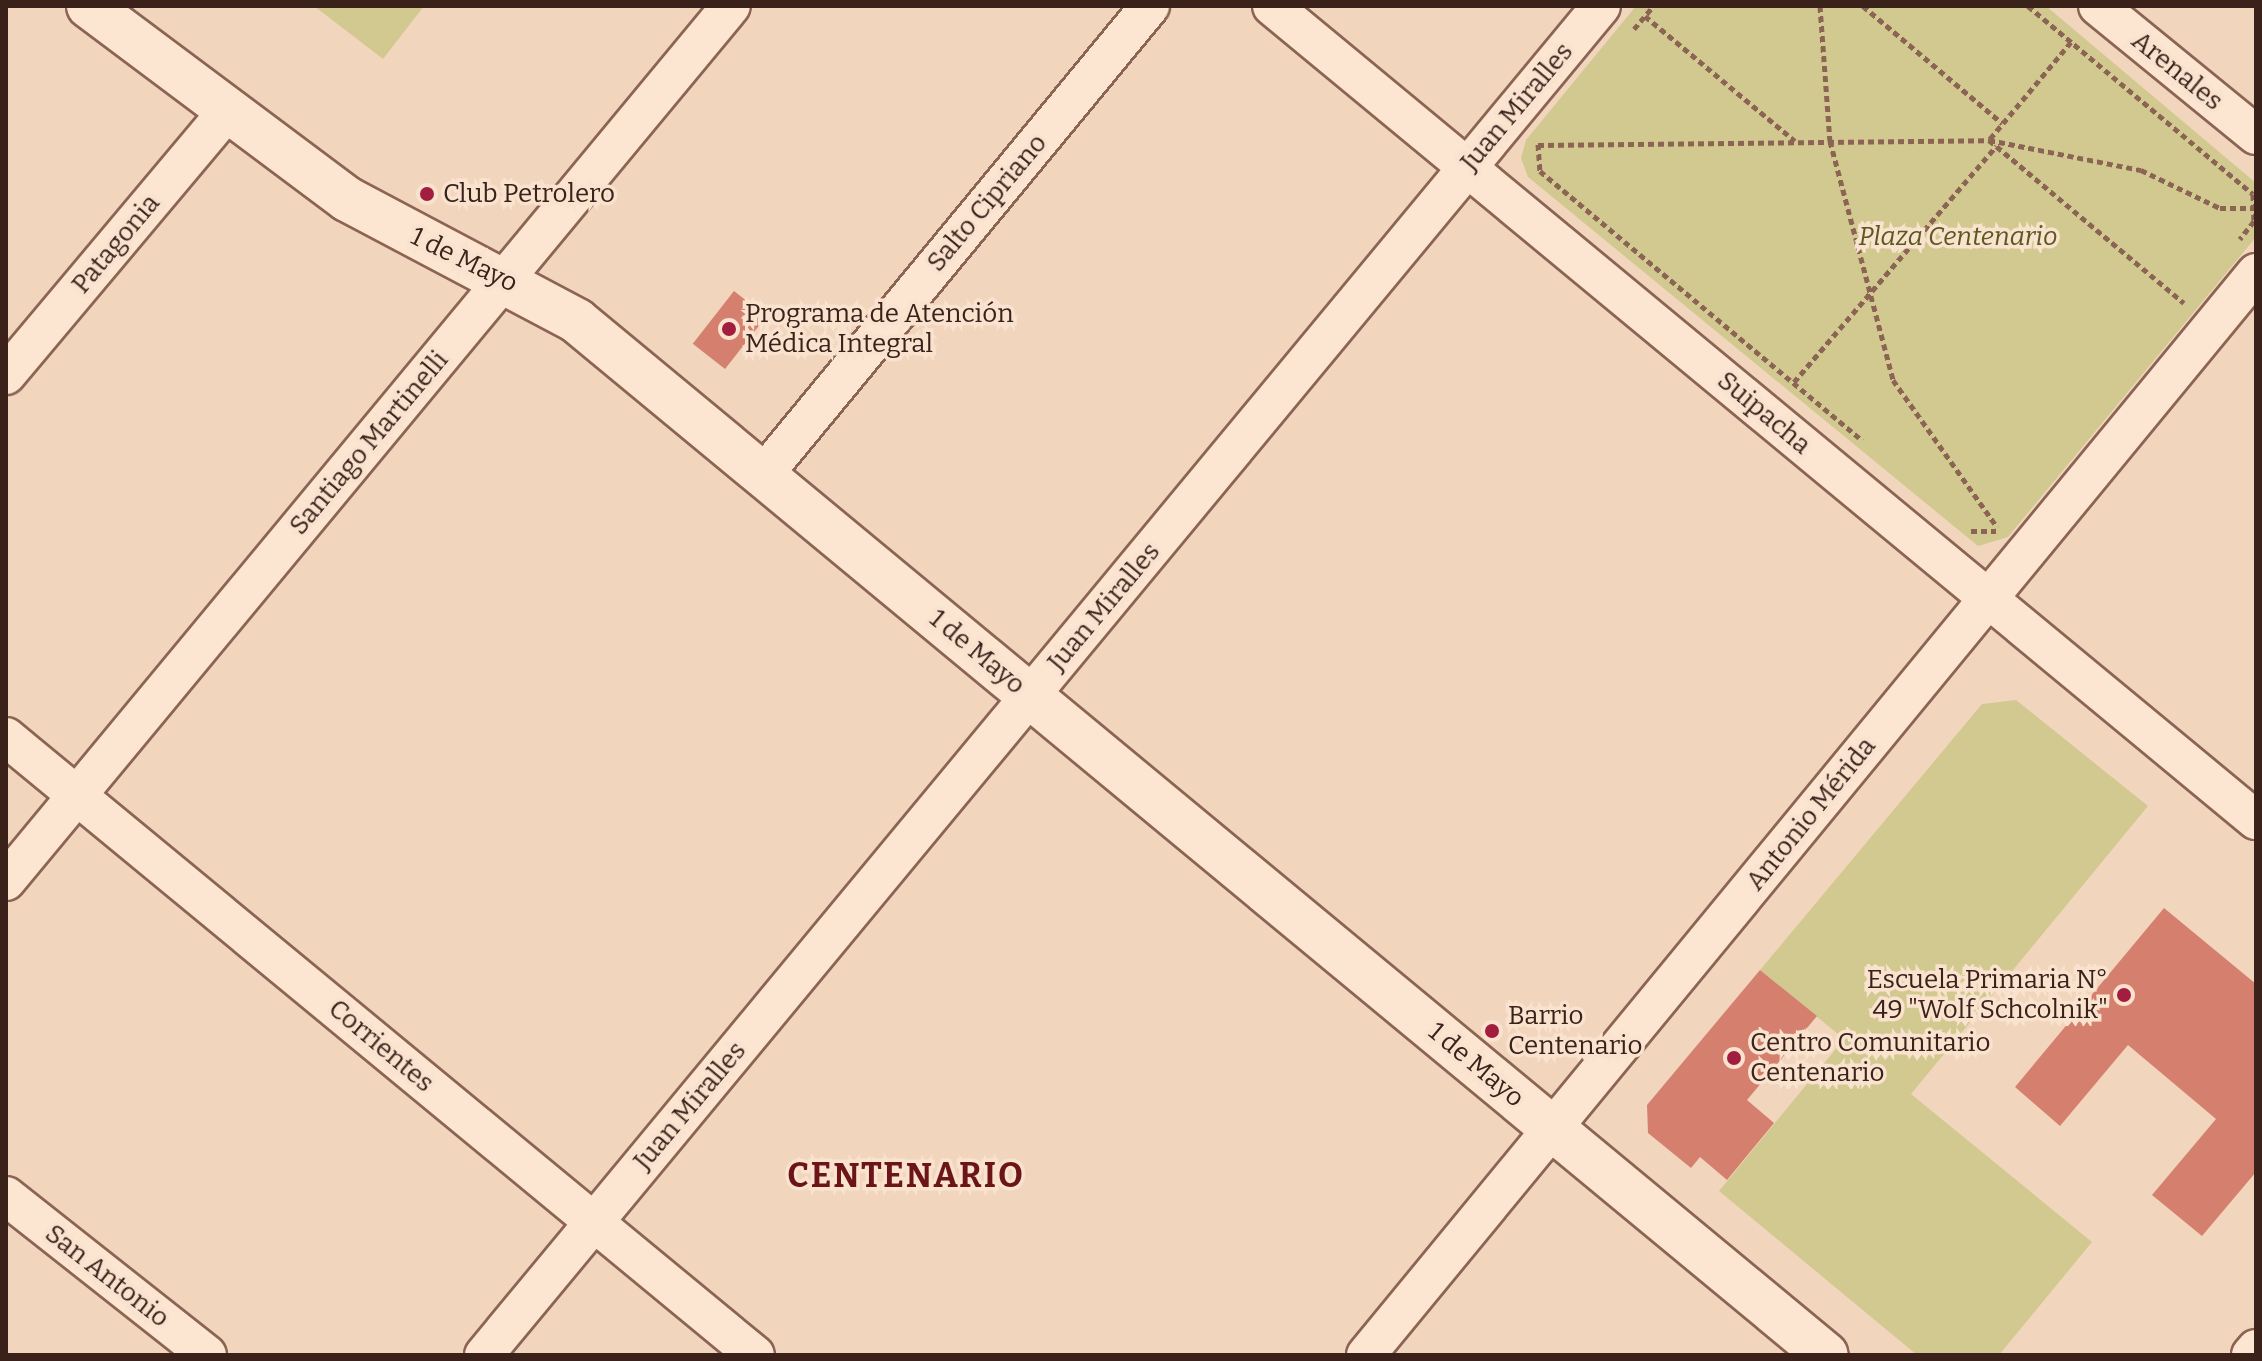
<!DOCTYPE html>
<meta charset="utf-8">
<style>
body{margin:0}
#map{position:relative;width:2262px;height:1361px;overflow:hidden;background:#f2d5bd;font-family:Bitter,serif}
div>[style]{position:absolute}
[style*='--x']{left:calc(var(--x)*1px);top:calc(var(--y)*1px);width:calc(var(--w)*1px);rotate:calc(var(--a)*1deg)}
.green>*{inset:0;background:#d2c990}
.building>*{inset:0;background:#d5806f;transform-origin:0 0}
.path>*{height:5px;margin-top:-2.5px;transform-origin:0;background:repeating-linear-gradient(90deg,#8c6454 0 6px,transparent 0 10px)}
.roads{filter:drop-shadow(2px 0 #8c6454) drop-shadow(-2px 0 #8c6454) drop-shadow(0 2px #8c6454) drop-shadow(0 -2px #8c6454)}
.street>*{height:38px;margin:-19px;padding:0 19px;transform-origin:19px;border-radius:19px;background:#fce5d1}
.secondary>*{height:44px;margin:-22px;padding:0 22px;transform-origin:22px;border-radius:22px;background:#fce5d1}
.dots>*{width:22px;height:22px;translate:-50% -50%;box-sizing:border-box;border:4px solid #f9e2ce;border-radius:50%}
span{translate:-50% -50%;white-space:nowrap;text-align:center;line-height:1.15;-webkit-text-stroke:7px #f9e2ce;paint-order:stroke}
.street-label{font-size:26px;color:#3a221b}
.poi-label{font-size:26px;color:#3a221b}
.left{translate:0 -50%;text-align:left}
.right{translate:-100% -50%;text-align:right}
.park-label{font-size:26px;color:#59591f;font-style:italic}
.district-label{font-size:34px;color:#6b1519;font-weight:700;letter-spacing:2px}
.frame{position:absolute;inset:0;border:8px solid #3a221b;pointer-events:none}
</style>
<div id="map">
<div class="green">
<div style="clip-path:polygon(314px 6px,424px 6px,383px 59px)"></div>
<div style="clip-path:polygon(1636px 6px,2046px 6px,2256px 183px,2256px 237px,2008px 537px,1978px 546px,1528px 177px,1521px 158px,1526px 140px)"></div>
<div style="clip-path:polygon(2016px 700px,2148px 806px,1911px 1094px,2092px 1242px,1999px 1355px,1917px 1355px,1719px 1191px,1844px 1039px,1760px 970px,1982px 704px)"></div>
</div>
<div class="building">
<div style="left:734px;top:291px;width:41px;height:67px;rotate:38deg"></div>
<div style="clip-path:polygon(2164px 908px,2256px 984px,2256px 1172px,2202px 1236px,2152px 1195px,2216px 1119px,2128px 1045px,2060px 1126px,2015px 1087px)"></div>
<div style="clip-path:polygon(1760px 970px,1817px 1016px,1747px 1100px,1774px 1123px,1727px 1180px,1700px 1157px,1691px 1168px,1648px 1133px,1647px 1105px)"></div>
</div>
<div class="path">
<div style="--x:1820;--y:6;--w:135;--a:85.8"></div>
<div style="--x:1830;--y:141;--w:247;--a:75.2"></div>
<div style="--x:1893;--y:380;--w:180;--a:54.7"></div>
<div style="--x:1863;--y:6;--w:182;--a:40.1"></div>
<div style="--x:2028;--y:6;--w:293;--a:39.9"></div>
<div style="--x:2253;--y:194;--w:27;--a:88"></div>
<div style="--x:2254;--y:221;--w:23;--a:128"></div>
<div style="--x:1645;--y:16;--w:195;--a:39.8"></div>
<div style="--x:1634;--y:29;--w:30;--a:-50"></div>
<div style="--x:2071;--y:42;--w:128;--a:129.9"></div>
<div style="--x:1989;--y:140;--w:254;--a:39.9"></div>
<div style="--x:1538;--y:144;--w:27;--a:86"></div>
<div style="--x:1540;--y:171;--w:420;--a:39.9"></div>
<div style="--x:1538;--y:145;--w:451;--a:-0.6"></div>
<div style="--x:1989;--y:140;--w:155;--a:11.2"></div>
<div style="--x:2141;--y:170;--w:88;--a:25.7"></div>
<div style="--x:2220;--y:208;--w:34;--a:0"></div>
<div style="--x:1794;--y:382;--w:311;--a:-49.4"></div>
<div style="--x:1971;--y:531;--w:25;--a:0"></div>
</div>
<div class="roads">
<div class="street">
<div style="--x:1272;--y:6;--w:1277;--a:39.6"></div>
<div style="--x:2098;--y:6;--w:204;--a:39.2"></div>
<div style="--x:6;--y:375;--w:342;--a:-50"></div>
<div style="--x:763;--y:475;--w:608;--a:-50.47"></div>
<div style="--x:6;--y:737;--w:971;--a:39.53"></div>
<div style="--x:6;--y:881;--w:1136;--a:-50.36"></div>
<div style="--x:6;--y:1196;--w:256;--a:38.3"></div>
<div style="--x:484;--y:1355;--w:1751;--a:-50.37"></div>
<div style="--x:1366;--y:1355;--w:1401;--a:-50.56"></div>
<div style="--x:2251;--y:1355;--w:8;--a:-50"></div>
</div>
<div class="secondary">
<div style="--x:89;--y:6;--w:322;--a:36.8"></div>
<div style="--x:347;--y:199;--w:260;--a:27.9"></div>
<div style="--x:577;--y:321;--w:1621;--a:39.62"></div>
</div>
</div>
<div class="dots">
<div style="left:427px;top:194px;background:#a21e3f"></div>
<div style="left:729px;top:329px;background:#a21e3f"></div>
<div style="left:2124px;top:995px;background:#a21e3f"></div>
<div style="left:1492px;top:1031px;background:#a21e3f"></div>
<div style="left:1734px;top:1058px;background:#a21e3f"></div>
</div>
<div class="street-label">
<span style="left:2177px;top:71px;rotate:39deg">Arenales</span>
<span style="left:1517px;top:107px;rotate:-50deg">Juan Miralles</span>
<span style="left:987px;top:203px;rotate:-50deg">Salto Cipriano</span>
<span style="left:116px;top:244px;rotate:-50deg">Patagonia</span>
<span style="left:464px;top:260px;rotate:26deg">1 de Mayo</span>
<span style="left:1764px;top:413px;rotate:40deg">Suipacha</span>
<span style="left:369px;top:443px;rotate:-50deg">Santiago Martinelli</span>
<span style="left:1104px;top:607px;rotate:-50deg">Juan Miralles</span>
<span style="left:977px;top:652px;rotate:40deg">1 de Mayo</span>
<span style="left:1811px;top:814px;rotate:-51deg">Antonio Mérida</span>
<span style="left:381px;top:1046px;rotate:40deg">Corrientes</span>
<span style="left:1476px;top:1065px;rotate:40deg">1 de Mayo</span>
<span style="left:690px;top:1106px;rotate:-50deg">Juan Miralles</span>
<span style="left:107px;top:1276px;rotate:38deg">San Antonio</span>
</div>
<div class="poi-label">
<span class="left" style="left:443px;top:194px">Club Petrolero</span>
<span class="left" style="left:745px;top:329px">Programa de Atención<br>Médica Integral</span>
<span class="right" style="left:2108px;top:995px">Escuela Primaria N°<br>49 "Wolf Schcolnik"</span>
<span class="left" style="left:1508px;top:1031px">Barrio<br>Centenario</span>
<span class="left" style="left:1750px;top:1058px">Centro Comunitario<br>Centenario</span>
</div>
<div class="park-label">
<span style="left:1958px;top:237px">Plaza Centenario</span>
</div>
<div class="district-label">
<span style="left:906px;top:1176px">CENTENARIO</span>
</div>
<div class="frame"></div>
</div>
